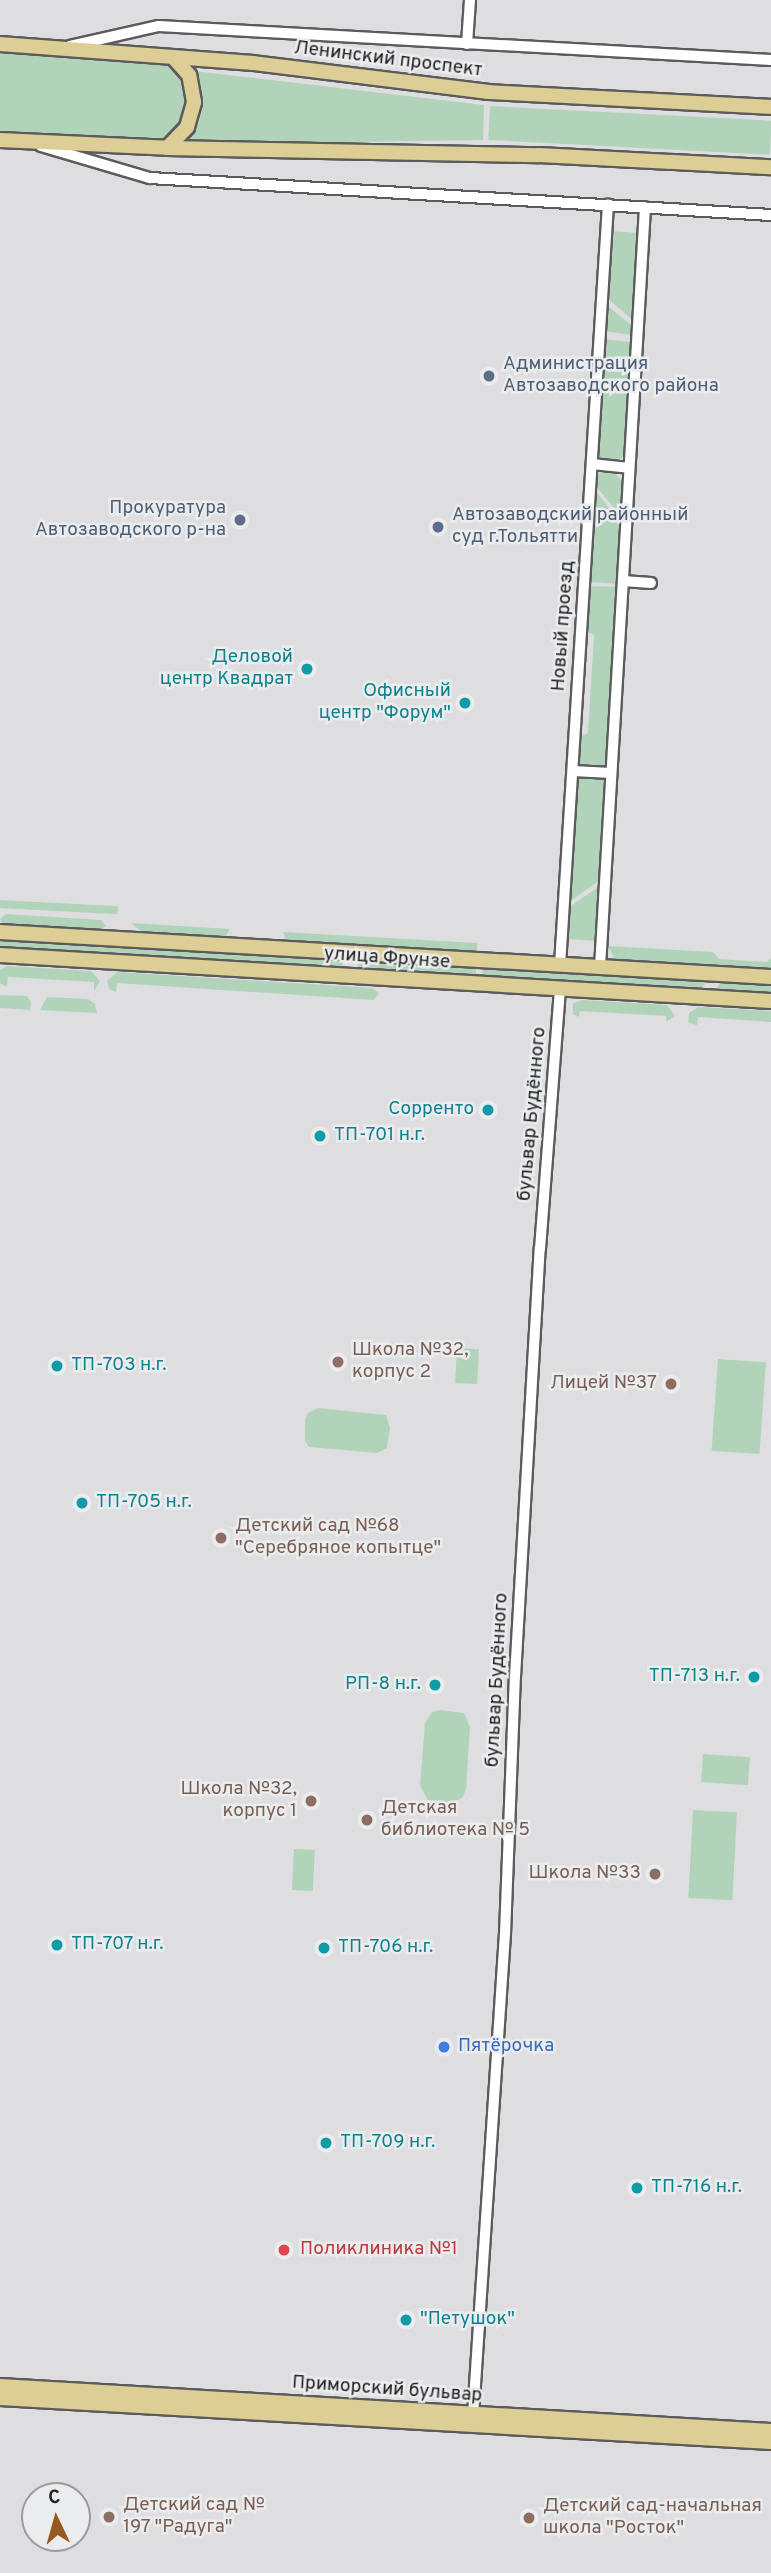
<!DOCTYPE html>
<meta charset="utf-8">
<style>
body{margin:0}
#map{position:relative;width:771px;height:2573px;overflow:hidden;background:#dedee0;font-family:Overpass,sans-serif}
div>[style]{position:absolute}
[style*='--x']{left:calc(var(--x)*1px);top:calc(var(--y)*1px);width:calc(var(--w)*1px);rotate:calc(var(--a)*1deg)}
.green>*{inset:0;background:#b1d3ba;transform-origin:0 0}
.roads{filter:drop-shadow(2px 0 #5b5b5c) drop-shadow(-2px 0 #5b5b5c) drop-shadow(0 2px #5b5b5c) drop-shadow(0 -2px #5b5b5c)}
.minor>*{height:10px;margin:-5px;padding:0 5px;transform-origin:5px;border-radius:5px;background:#fff}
.major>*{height:14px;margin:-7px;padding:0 7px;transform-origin:7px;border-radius:7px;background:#ddce95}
.dots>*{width:19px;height:19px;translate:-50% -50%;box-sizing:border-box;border:4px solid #ebeced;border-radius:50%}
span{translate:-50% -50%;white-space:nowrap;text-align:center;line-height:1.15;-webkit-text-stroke:5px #ebeced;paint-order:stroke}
.street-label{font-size:19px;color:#222223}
.service-label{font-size:19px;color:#4e5e75}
.left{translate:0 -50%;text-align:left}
.right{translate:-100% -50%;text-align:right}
.culture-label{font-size:19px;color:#0d838f}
.education-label{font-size:19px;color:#785e54}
.shop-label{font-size:19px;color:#366cbe}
.health-label{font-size:19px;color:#be3a42}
.north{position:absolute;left:21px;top:2482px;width:70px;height:70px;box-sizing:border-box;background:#ebeced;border:2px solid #9b9b9c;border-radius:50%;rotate:355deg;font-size:19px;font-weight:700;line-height:28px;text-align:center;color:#222223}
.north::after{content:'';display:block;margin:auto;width:24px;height:32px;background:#985921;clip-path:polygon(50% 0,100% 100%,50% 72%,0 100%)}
</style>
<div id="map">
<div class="green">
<div style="clip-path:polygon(0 52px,163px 61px,178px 74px,184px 84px,186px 110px,182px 123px,170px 138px,161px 142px,0 134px)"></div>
<div style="clip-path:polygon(195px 71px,484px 105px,483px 140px,280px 143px,188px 140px,199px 123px,204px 100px)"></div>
<div style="left:490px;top:106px;width:282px;height:34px;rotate:3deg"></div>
<div style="clip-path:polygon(610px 231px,640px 233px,635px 322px,606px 297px)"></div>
<div style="clip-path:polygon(605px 304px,634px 327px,633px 335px,603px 331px)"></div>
<div style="clip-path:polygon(603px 339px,632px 342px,632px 357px,601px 365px)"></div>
<div style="clip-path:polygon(631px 360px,625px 455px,616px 462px,598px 461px,601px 368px)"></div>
<div style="clip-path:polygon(601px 473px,615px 473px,623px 482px,623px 519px,595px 485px,596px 476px)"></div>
<div style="clip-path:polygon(595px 490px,622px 525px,619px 584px,589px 582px)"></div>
<div style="clip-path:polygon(589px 586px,619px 587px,608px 764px,603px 768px,580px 767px,577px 761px,579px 737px,588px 733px,594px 635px,586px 631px)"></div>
<div style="clip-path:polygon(581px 777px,601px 777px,606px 783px,600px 880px,569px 902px,576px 781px)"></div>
<div style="clip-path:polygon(600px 886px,597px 941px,567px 939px,569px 907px)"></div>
<div style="left:0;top:900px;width:118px;height:8px;rotate:3deg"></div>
<div style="clip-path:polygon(6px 914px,101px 920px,106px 926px,101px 929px,2px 923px,0 919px)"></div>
<div style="clip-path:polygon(131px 923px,230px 929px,225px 937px,143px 933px)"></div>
<div style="clip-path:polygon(283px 932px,477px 943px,477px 951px,290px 941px,285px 938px)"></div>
<div style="clip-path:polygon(0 940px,340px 960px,343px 964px,339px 969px,0 948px)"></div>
<div style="clip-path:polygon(608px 946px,713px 952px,719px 959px,767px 962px,771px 958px,771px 969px,623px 961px,614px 958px)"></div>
<div style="clip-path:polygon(363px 961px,476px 968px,476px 977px,358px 969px,358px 963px)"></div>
<div style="clip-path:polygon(7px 966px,91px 971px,100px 981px,94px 991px,94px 982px,8px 977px,7px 986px,4px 986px,0 983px,0 970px)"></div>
<div style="clip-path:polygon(483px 968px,701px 982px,705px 984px,700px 991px,482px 977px)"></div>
<div style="clip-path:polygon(117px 972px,372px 988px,379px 993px,374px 1000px,117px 983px,116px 992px,109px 989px,107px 981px)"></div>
<div style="clip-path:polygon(720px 983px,771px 986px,771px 995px,722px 992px,717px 988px)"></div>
<div style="clip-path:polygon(0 995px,27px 996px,31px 1002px,30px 1010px,0 1008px)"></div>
<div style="clip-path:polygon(47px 997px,88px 999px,95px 1004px,97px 1013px,40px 1010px)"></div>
<div style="clip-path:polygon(583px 1000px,667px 1005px,675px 1016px,666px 1022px,666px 1016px,580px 1011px,579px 1017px,573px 1014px,573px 1003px)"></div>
<div style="clip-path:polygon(698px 1007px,771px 1011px,771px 1022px,698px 1017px,697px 1025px,693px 1024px,688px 1022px,689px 1013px)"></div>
<div style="left:457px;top:1348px;width:22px;height:35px;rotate:3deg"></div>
<div style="left:718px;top:1359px;width:48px;height:92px;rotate:4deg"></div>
<div style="clip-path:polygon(318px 1408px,386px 1415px,390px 1428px,387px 1448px,377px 1453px,309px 1447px,305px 1441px,305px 1419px,308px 1413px)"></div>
<div style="clip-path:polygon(439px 1710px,464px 1713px,470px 1727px,466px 1789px,463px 1797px,451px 1804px,428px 1800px,420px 1786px,425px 1723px,432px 1712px)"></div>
<div style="left:703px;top:1754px;width:47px;height:28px;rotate:4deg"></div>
<div style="left:693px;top:1810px;width:44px;height:88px;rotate:3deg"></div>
<div style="left:294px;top:1849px;width:21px;height:41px;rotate:3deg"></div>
</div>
<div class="roads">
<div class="minor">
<div style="--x:467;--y:44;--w:44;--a:-86.1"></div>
<div style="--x:70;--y:46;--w:91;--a:-12.7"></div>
<div style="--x:159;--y:26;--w:613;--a:3.18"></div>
<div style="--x:41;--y:146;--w:114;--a:16.4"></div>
<div style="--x:150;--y:178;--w:622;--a:3.41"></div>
<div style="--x:592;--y:464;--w:37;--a:6"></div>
<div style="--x:623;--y:581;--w:28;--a:4"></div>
<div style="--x:573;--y:771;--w:38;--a:3"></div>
<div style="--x:560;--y:965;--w:762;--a:-86.39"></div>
<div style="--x:600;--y:967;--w:761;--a:-86.61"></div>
<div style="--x:473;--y:2415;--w:482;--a:-86.2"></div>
<div style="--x:505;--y:1934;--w:257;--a:-87.8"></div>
<div style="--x:515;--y:1677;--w:429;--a:-86.7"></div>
<div style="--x:540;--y:1249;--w:261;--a:-85.6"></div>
</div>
<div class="major">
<div style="--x:0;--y:44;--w:254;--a:4.3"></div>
<div style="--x:253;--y:63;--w:237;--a:7"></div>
<div style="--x:488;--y:92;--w:283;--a:3"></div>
<div style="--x:0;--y:140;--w:167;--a:2.7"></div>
<div style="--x:167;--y:148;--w:372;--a:1.1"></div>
<div style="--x:539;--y:155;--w:232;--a:3"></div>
<div style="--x:167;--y:148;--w:29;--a:-46"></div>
<div style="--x:187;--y:127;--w:26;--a:-74"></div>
<div style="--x:194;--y:102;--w:27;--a:-100"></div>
<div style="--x:189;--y:75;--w:24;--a:-132"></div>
<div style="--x:0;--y:932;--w:772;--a:3.34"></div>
<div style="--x:0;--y:955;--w:772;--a:3.41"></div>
<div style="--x:0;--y:2386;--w:772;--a:3.34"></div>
<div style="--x:0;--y:2398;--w:772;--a:3.27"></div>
</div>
</div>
<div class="dots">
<div style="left:489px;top:376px;background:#5c6f8a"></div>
<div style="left:240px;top:520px;background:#5c6f8a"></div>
<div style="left:438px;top:527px;background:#5c6f8a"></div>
<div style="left:307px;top:669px;background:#0f9aa8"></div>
<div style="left:465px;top:703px;background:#0f9aa8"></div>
<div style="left:488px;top:1110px;background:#0f9aa8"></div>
<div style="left:320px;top:1136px;background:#0f9aa8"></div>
<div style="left:338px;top:1362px;background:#8d6e63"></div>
<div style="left:57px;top:1366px;background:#0f9aa8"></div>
<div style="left:671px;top:1384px;background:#8d6e63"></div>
<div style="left:82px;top:1503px;background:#0f9aa8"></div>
<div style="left:221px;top:1538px;background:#8d6e63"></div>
<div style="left:754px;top:1677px;background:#0f9aa8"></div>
<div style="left:435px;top:1685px;background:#0f9aa8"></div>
<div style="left:311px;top:1801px;background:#8d6e63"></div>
<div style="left:367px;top:1820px;background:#8d6e63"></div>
<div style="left:655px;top:1874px;background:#8d6e63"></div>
<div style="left:57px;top:1945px;background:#0f9aa8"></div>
<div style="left:324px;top:1948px;background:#0f9aa8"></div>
<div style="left:444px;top:2047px;background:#3f7fe0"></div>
<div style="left:326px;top:2143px;background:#0f9aa8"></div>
<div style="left:637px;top:2188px;background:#0f9aa8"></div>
<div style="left:284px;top:2250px;background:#e0444e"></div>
<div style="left:406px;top:2320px;background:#0f9aa8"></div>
<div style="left:109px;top:2517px;background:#8d6e63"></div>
<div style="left:529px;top:2518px;background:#8d6e63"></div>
</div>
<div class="street-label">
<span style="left:388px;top:60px;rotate:7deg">Ленинский проспект</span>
<span style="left:564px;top:626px;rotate:-86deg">Новый проезд</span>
<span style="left:387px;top:959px;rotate:4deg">улица Фрунзе</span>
<span style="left:533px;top:1114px;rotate:-85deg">бульвар Будённого</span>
<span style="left:498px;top:1680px;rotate:-87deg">бульвар Будённого</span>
<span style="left:387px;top:2390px;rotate:4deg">Приморский бульвар</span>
</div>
<div class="service-label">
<span class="left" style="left:503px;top:376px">Администрация<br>Автозаводского района</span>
<span class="right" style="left:226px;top:520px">Прокуратура<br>Автозаводского р-на</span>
<span class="left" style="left:452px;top:527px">Автозаводский районный<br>суд г.Тольятти</span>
</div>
<div class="culture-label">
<span class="right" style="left:293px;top:669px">Деловой<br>центр Квадрат</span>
<span class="right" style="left:451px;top:703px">Офисный<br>центр "Форум"</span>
<span class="right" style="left:474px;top:1110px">Сорренто</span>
<span class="left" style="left:334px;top:1136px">ТП-701 н.г.</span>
<span class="left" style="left:71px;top:1366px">ТП-703 н.г.</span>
<span class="left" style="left:96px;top:1503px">ТП-705 н.г.</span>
<span class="right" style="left:740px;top:1677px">ТП-713 н.г.</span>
<span class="right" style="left:421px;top:1685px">РП-8 н.г.</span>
<span class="left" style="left:71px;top:1945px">ТП-707 н.г.</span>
<span class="left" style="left:338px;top:1948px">ТП-706 н.г.</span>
<span class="left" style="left:340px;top:2143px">ТП-709 н.г.</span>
<span class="left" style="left:651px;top:2188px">ТП-716 н.г.</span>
<span class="left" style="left:420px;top:2320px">"Петушок"</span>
</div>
<div class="education-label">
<span class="left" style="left:352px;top:1362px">Школа №32,<br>корпус 2</span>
<span class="right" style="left:657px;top:1384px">Лицей №37</span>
<span class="left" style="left:235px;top:1538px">Детский сад №68<br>"Серебряное копытце"</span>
<span class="right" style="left:297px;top:1801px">Школа №32,<br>корпус 1</span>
<span class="left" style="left:381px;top:1820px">Детская<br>библиотека № 5</span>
<span class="right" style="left:641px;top:1874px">Школа №33</span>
<span class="left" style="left:123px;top:2517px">Детский сад №<br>197 "Радуга"</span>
<span class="left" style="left:543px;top:2518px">Детский сад-начальная<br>школа "Росток"</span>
</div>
<div class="shop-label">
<span class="left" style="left:458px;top:2047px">Пятёрочка</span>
</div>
<div class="health-label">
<span class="left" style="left:300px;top:2250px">Поликлиника №1</span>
</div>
<div class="north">С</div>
</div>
